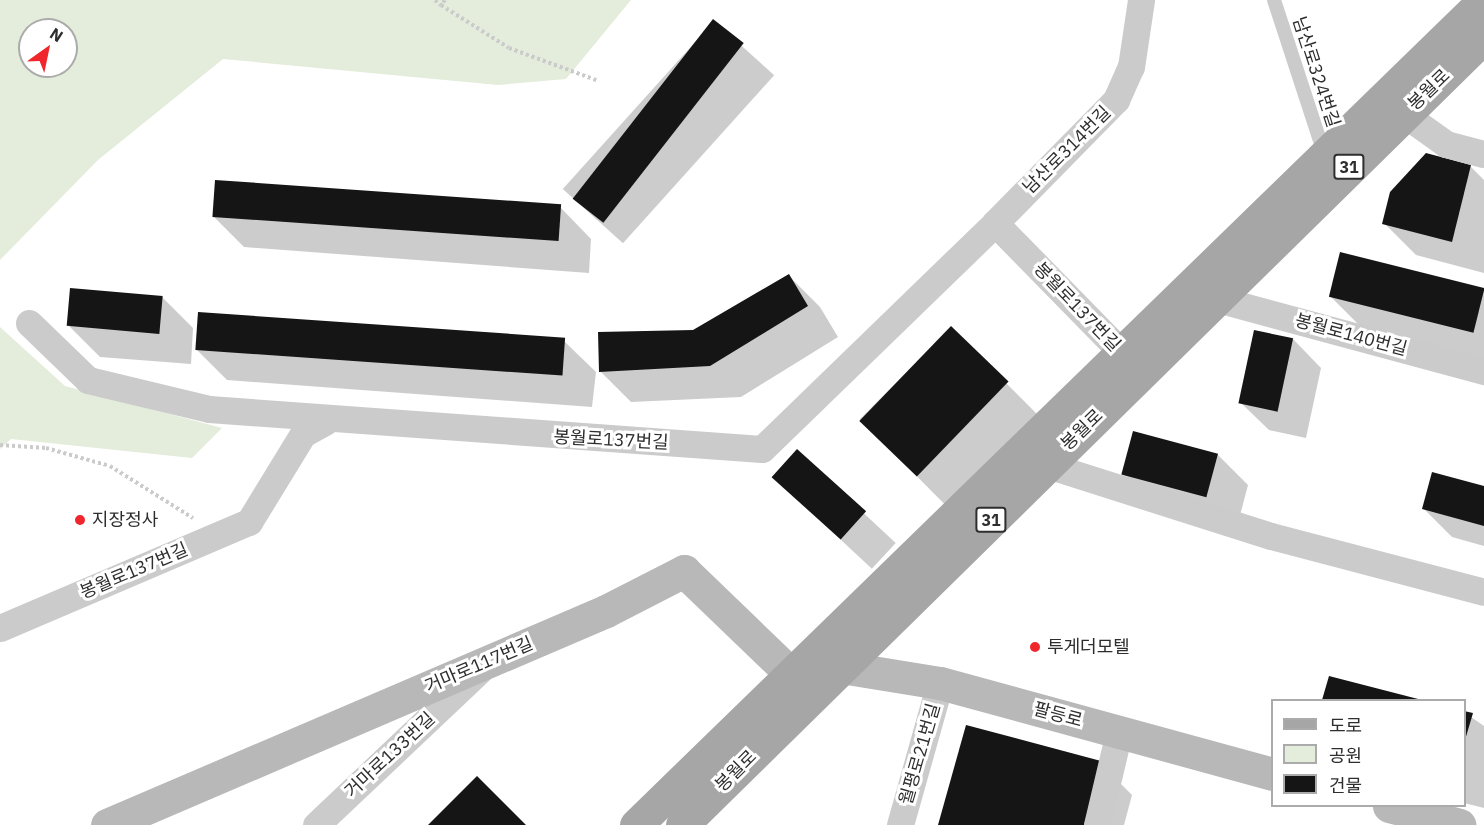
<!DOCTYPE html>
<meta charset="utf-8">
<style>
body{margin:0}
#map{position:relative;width:1484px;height:825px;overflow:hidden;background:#fff;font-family:"IBM Plex Sans","Noto Sans KR",sans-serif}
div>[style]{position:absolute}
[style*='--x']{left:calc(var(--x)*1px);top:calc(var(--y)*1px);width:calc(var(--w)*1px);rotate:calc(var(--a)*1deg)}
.green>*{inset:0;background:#e4eddb}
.shadow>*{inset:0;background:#0003;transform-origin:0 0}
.building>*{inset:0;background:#151515;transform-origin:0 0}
.path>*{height:4px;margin-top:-2px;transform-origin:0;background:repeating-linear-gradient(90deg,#cbcbcb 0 3px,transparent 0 6px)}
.lane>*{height:14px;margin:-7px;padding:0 7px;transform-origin:7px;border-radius:7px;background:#cbcbcb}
.street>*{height:27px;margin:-13.5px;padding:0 13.5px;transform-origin:13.5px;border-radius:13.5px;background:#cbcbcb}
.secondary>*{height:33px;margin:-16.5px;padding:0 16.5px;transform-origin:16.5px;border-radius:16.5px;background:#b8b8b8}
.primary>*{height:33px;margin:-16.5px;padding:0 16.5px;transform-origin:16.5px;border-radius:16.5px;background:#a6a6a6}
.dots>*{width:16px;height:16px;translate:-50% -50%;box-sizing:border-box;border:3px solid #fff;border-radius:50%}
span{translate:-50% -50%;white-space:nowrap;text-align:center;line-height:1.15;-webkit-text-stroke:6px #fff;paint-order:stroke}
.shield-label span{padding:2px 4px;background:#fff;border:2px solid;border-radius:4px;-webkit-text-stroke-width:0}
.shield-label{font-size:16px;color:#2e2e2e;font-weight:700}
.street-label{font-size:18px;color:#2e2e2e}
.poi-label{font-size:18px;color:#2e2e2e}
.left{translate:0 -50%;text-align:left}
.legend{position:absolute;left:1271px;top:699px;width:195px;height:108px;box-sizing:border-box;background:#fff;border:2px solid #ababab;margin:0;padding:8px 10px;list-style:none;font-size:18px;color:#2e2e2e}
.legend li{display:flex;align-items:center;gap:12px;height:30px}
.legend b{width:30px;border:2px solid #ababab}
.north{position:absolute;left:18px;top:18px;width:60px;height:60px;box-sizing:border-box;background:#fff;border:2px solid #ababab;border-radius:50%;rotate:33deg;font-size:16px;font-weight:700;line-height:24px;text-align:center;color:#2e2e2e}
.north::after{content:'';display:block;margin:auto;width:21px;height:27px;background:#ef272d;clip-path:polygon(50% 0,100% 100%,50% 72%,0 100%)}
</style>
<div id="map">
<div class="green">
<div style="clip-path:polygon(evenodd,0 0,631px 0,566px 79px,498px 85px,223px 59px,98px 160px,0 260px,0 0,30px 30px,66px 30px,66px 66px,30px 66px,30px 30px)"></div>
<div style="clip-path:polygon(0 327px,65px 386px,222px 428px,192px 458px,11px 439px,0 449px)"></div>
</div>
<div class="shadow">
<div style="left:714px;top:21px;width:81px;height:226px;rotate:42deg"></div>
<div style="clip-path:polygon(1470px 166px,1484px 180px,1484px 273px,1416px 255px,1384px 223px)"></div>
<div style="clip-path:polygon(561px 208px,591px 239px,589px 273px,244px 247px,213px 216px)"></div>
<div style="clip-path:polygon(789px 276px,820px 307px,838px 337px,741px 397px,631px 402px,600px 371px,694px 331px)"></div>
<div style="clip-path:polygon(1484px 290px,1484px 359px,1362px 328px,1330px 296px)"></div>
<div style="clip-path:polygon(162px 297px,193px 328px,191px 364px,100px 357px,69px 326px)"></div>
<div style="left:951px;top:328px;width:124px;height:129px;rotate:45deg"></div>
<div style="clip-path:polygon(1293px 339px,1321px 368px,1306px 438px,1269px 430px,1240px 402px)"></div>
<div style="clip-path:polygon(565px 342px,596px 372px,592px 407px,227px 380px,196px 349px)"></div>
<div style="left:797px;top:451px;width:135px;height:35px;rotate:43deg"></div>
<div style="clip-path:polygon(1217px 454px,1248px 485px,1237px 527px,1123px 475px)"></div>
<div style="clip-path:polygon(1484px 488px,1484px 546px,1452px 537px,1424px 509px)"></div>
<div style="clip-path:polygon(1330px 677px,1419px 700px,1323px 700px)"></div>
<div style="clip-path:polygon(1464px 712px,1484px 726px,1484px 808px,1464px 803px)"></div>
<div style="clip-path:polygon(1100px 763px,1132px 795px,1124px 825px,940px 825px)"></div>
</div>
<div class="building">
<div style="left:713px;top:19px;width:39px;height:228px;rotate:38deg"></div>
<div style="clip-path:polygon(1426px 153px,1471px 165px,1452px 242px,1382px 224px,1390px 192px)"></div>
<div style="left:215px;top:180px;width:347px;height:37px;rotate:4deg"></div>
<div style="left:1340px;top:252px;width:149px;height:46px;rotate:14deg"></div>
<div style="clip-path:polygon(789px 274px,808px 306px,710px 366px,599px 372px,598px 332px,693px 330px)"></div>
<div style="left:70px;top:288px;width:93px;height:38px;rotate:5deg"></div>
<div style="left:198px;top:312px;width:368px;height:38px;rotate:4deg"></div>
<div style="left:951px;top:326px;width:80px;height:132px;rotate:44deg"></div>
<div style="left:1254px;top:330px;width:40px;height:75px;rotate:12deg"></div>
<div style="left:1133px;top:431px;width:88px;height:45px;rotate:15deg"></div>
<div style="left:797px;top:449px;width:93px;height:38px;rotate:42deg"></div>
<div style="clip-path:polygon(1432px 472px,1484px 486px,1484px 526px,1422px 509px)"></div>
<div style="clip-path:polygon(1329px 676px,1422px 700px,1322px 700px)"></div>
<div style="clip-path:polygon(1464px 711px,1473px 713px,1465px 740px,1464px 740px)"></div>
<div style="clip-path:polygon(966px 725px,1101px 761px,1084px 825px,938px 825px)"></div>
<div style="clip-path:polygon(477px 776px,526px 825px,428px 825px)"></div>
</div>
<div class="path">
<div style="--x:435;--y:0;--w:8;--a:40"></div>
<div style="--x:445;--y:0;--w:6;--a:129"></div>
<div style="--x:441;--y:5;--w:80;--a:32.3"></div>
<div style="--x:509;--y:48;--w:93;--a:20.2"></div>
<div style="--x:0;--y:445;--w:46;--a:3.7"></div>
<div style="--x:46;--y:448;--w:66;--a:15.7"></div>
<div style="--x:110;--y:466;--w:98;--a:32.1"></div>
</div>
<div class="lane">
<div style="--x:1274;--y:0;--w:161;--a:71.9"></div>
</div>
<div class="street">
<div style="--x:1404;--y:114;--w:52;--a:35.5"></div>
<div style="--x:1446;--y:144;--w:39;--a:15"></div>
<div style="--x:995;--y:223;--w:173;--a:-45.5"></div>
<div style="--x:1116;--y:100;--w:36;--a:-66"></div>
<div style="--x:1131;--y:67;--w:68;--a:-81.5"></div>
<div style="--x:1217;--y:299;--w:277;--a:15.1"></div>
<div style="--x:29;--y:323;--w:82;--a:44"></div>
<div style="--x:88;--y:380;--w:124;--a:13.5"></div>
<div style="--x:209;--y:409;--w:554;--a:4.14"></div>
<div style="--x:762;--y:449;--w:325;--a:-44.1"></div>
<div style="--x:995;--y:223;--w:200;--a:45.6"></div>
<div style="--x:1047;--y:465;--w:235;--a:17.6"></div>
<div style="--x:1271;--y:536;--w:220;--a:14.7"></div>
<div style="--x:0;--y:628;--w:271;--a:-23.1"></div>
<div style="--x:249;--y:522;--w:103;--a:-58.5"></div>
<div style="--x:303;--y:434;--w:26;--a:-29"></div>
<div style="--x:316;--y:825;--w:226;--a:-43.4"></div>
<div style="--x:900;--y:825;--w:148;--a:-74.3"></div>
<div style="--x:1097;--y:825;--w:96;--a:-76.7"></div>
</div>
<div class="secondary">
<div style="--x:841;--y:667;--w:100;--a:9.2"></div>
<div style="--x:940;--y:683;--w:344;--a:15.3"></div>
<div style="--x:1389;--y:806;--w:73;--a:15"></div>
<div style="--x:107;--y:825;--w:543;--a:-23.21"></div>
<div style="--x:606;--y:611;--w:88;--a:-27.1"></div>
<div style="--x:684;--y:571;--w:178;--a:43.9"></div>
</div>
<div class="primary">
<div style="--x:636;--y:825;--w:1183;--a:-44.21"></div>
<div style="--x:682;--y:825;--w:1124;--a:-44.5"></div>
</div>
<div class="dots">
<div style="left:80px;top:520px;background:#ef272d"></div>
<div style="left:1035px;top:647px;background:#ef272d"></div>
</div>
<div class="shield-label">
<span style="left:1349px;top:167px">31</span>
<span style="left:991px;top:520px">31</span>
</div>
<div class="street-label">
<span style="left:1316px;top:72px;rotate:72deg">남산로324번길</span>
<span style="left:1429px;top:90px;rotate:-44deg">봉월로</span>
<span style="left:1067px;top:150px;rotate:-45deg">남산로314번길</span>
<span style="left:1077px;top:307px;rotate:46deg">봉월로137번길</span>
<span style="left:1351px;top:335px;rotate:15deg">봉월로140번길</span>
<span style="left:1082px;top:430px;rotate:-44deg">봉월로</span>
<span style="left:611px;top:440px;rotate:3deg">봉월로137번길</span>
<span style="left:134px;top:571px;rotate:-23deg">봉월로137번길</span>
<span style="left:479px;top:665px;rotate:-23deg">거마로117번길</span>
<span style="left:1058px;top:715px;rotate:15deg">팔등로</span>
<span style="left:920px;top:754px;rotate:-74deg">월평로21번길</span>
<span style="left:390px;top:755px;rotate:-43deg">거마로133번길</span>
<span style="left:736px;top:771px;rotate:-45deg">봉월로</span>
</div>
<div class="poi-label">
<span class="left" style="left:92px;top:520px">지장정사</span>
<span class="left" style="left:1047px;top:647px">투게더모텔</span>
</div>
<ul class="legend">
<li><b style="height:8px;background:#a6a6a6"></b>도로</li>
<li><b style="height:16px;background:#e4eddb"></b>공원</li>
<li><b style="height:16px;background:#151515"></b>건물</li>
</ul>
<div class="north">N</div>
</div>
